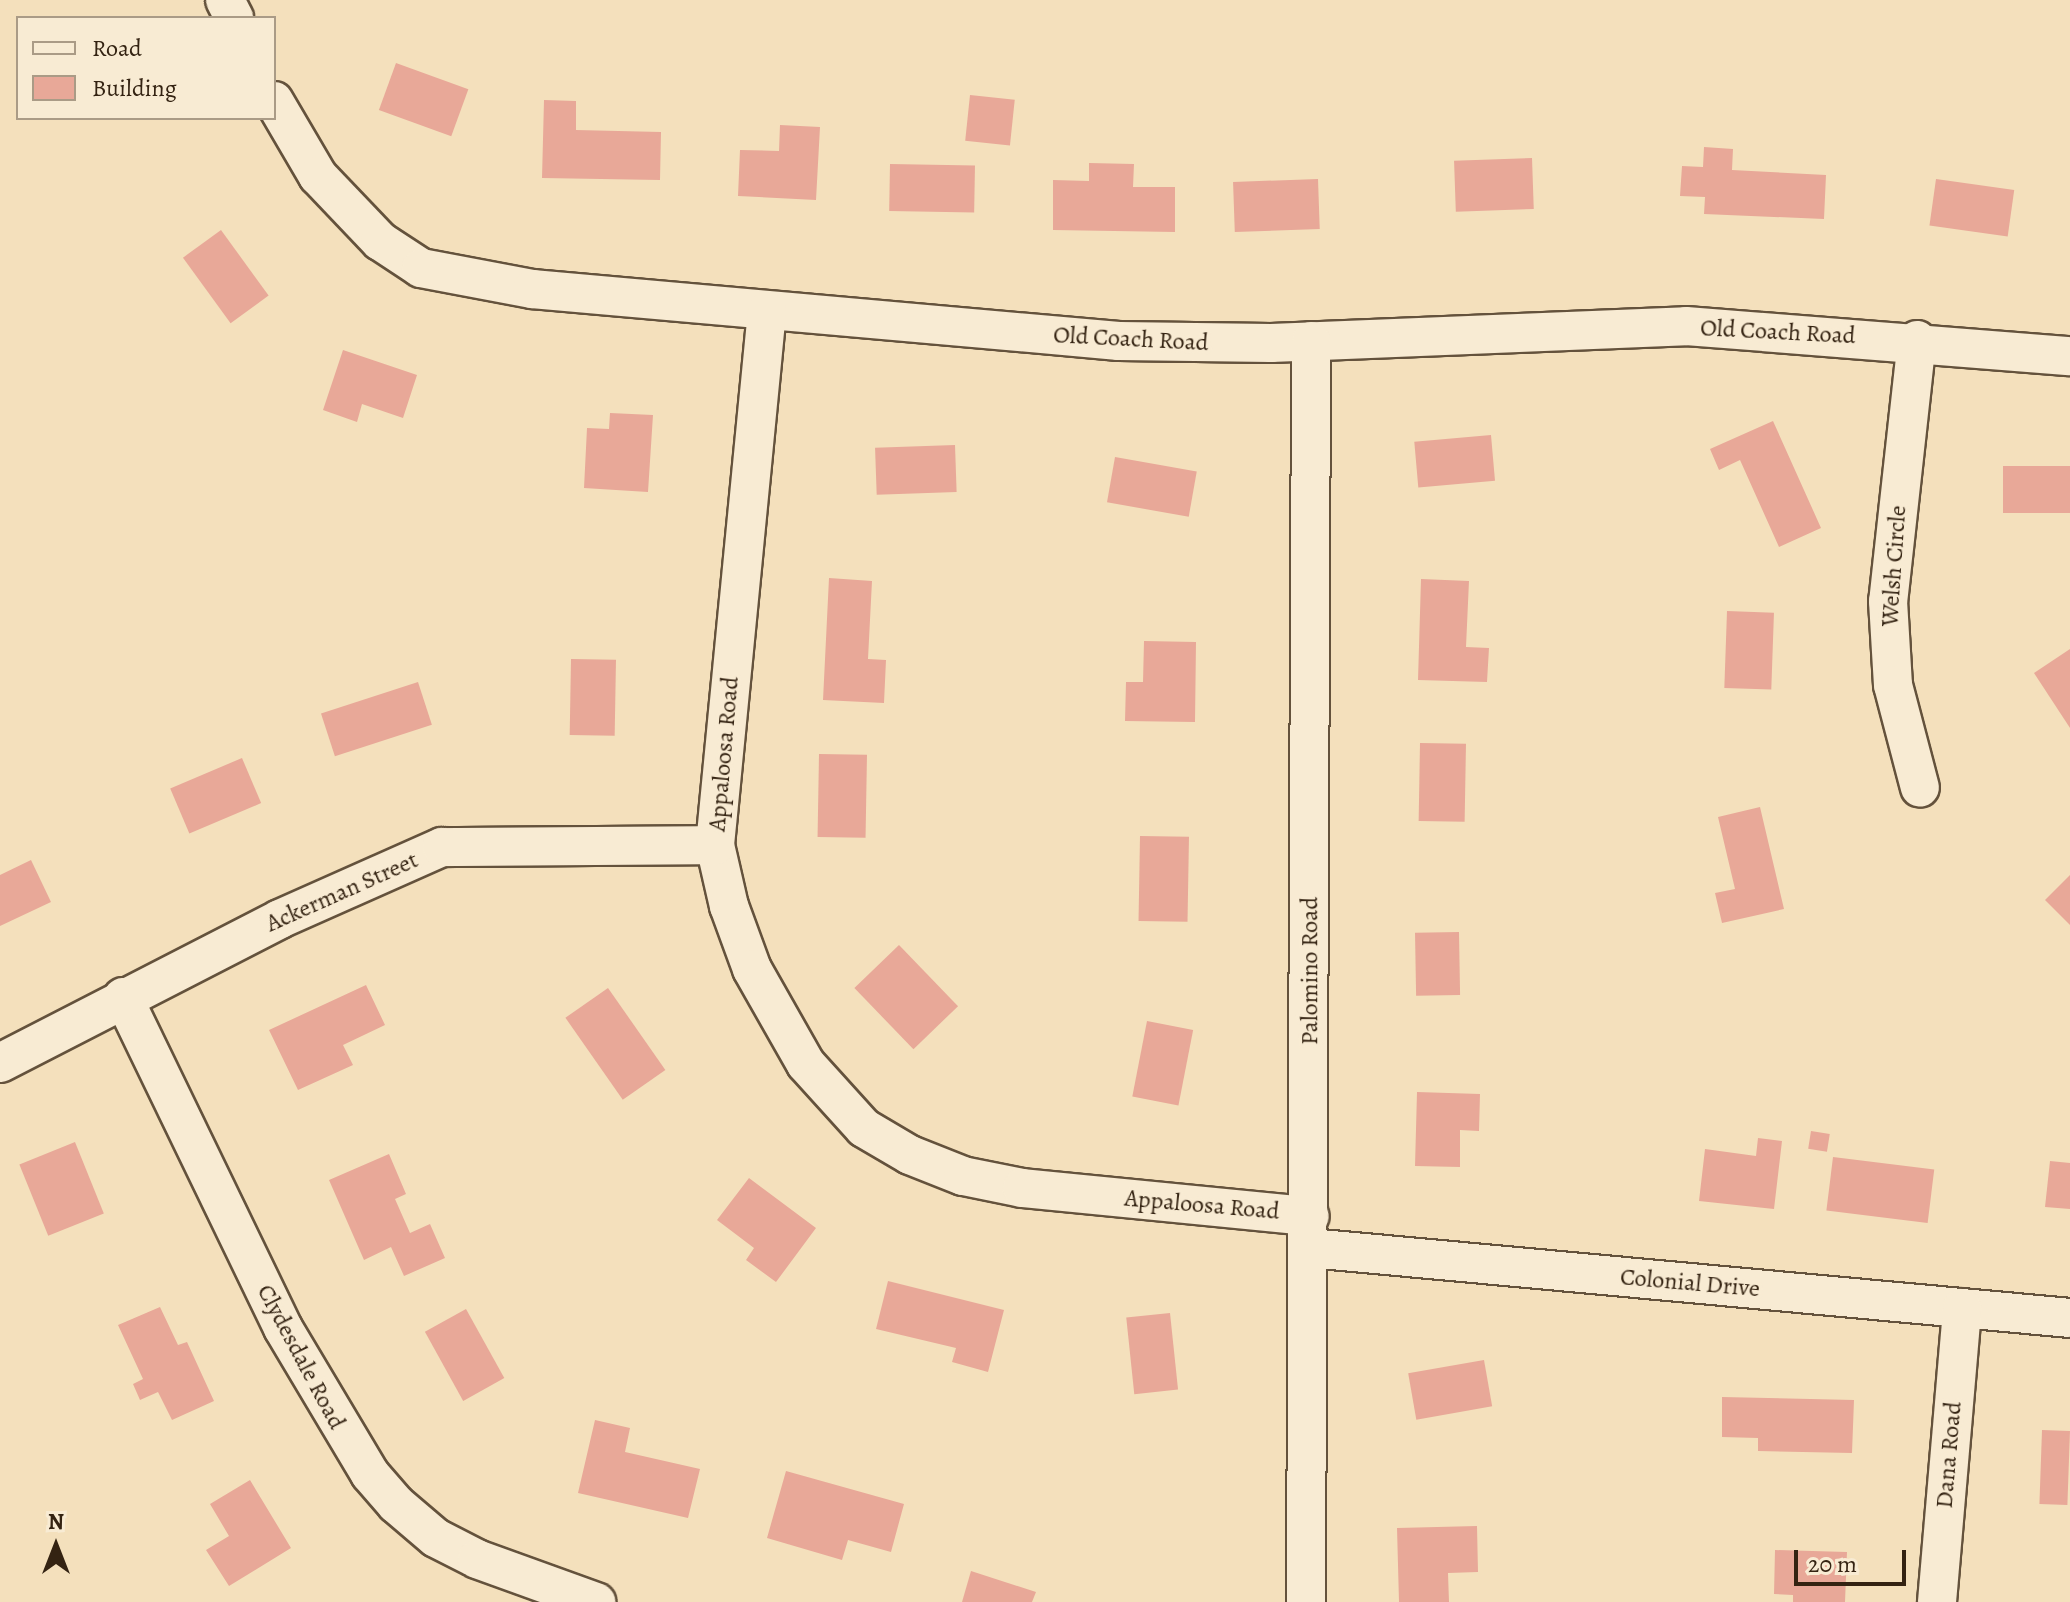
<!DOCTYPE html>
<style>
body{margin:0}
#map{position:relative;width:2070px;height:1602px;overflow:hidden;background:#f4e0bc;font-family:Alegreya,serif}
div>[style]{position:absolute}
[style*='--x']{left:calc(var(--x)*1px);top:calc(var(--y)*1px);width:calc(var(--w)*1px);rotate:calc(var(--a)*1deg)}
.building>*{inset:0;background:#e8a898;transform-origin:0 0}
.roads{filter:drop-shadow(2px 0 #64523c) drop-shadow(-2px 0 #64523c) drop-shadow(0 2px #64523c) drop-shadow(0 -2px #64523c)}
.minor>*{height:38px;margin:-19px;padding:0 19px;transform-origin:19px;border-radius:19px;background:#f8ebd3}
span{translate:-50% -50%;white-space:nowrap;text-align:center;line-height:1.15;-webkit-text-stroke:7px #f8ebd3;paint-order:stroke}
.street-label{font-size:24px;color:#342312}
.legend{position:absolute;left:16px;top:16px;width:260px;height:104px;box-sizing:border-box;background:#f8ebd3;border:2px solid #aa9b86;margin:0;padding:10px 14px;list-style:none;font-size:24px;color:#342312}
.legend li{display:flex;align-items:center;gap:16px;height:40px}
.legend b{width:40px;border:2px solid #aa9b86}
.north{position:absolute;left:16px;top:1506px;width:80px;height:80px;-webkit-text-stroke:6px #f8ebd3;paint-order:stroke;rotate:0deg;font-size:22px;font-weight:700;line-height:32px;text-align:center;color:#342312}
.north::after{content:'';display:block;margin:auto;width:28px;height:36px;background:#342312;clip-path:polygon(50% 0,100% 100%,50% 72%,0 100%)}
.scale{position:absolute;left:1794px;top:1550px;width:112px;height:36px;box-sizing:border-box;border:4px solid #342312;border-top:0;padding-left:10px;font-size:24px;line-height:28px;white-space:nowrap;color:#342312;-webkit-text-stroke:6px #f8ebd3;paint-order:stroke}
</style>
<div id="map">
<div class="building">
<div style="left:396px;top:63px;width:77px;height:50px;rotate:20deg"></div>
<div style="left:970px;top:95px;width:45px;height:46px;rotate:6deg"></div>
<div style="clip-path:polygon(544px 100px,576px 101px,576px 130px,661px 132px,660px 180px,542px 178px)"></div>
<div style="clip-path:polygon(780px 125px,820px 127px,816px 200px,738px 196px,740px 150px,779px 151px)"></div>
<div style="clip-path:polygon(1704px 147px,1733px 149px,1732px 170px,1826px 175px,1824px 219px,1704px 214px,1705px 197px,1680px 196px,1682px 166px,1703px 167px)"></div>
<div style="left:1532px;top:158px;width:51px;height:78px;rotate:88deg"></div>
<div style="clip-path:polygon(1089px 163px,1134px 164px,1133px 187px,1175px 187px,1175px 232px,1053px 230px,1053px 180px,1089px 181px)"></div>
<div style="left:890px;top:164px;width:85px;height:47px;rotate:1deg"></div>
<div style="left:1318px;top:179px;width:50px;height:85px;rotate:88deg"></div>
<div style="left:1936px;top:179px;width:79px;height:47px;rotate:8deg"></div>
<div style="left:221px;top:230px;width:81px;height:47px;rotate:54deg"></div>
<div style="clip-path:polygon(343px 350px,417px 375px,403px 418px,362px 404px,357px 422px,323px 410px)"></div>
<div style="clip-path:polygon(610px 413px,653px 415px,648px 492px,584px 488px,587px 428px,609px 429px)"></div>
<div style="clip-path:polygon(1773px 421px,1821px 528px,1779px 547px,1740px 460px,1719px 470px,1710px 449px)"></div>
<div style="left:1491px;top:435px;width:46px;height:77px;rotate:85deg"></div>
<div style="left:955px;top:445px;width:47px;height:80px;rotate:88deg"></div>
<div style="left:1115px;top:457px;width:83px;height:46px;rotate:10deg"></div>
<div style="left:2070px;top:466px;width:47px;height:67px;rotate:90deg"></div>
<div style="clip-path:polygon(829px 578px,872px 581px,868px 659px,886px 660px,884px 703px,823px 700px)"></div>
<div style="clip-path:polygon(1421px 579px,1469px 581px,1466px 647px,1489px 648px,1487px 682px,1418px 680px)"></div>
<div style="left:1727px;top:611px;width:47px;height:77px;rotate:2deg"></div>
<div style="clip-path:polygon(1144px 641px,1196px 642px,1195px 722px,1125px 721px,1126px 682px,1143px 682px)"></div>
<div style="clip-path:polygon(2070px 649px,2070px 728px,2034px 673px)"></div>
<div style="left:571px;top:659px;width:45px;height:76px;rotate:1deg"></div>
<div style="left:418px;top:682px;width:45px;height:102px;rotate:72deg"></div>
<div style="left:1420px;top:743px;width:46px;height:78px;rotate:1deg"></div>
<div style="left:819px;top:754px;width:48px;height:83px;rotate:1deg"></div>
<div style="left:242px;top:758px;width:49px;height:78px;rotate:67deg"></div>
<div style="clip-path:polygon(1760px 807px,1784px 909px,1722px 923px,1715px 893px,1735px 889px,1718px 817px)"></div>
<div style="left:1140px;top:836px;width:49px;height:85px;rotate:1deg"></div>
<div style="clip-path:polygon(31px 860px,51px 902px,0 926px,0 875px)"></div>
<div style="clip-path:polygon(2070px 875px,2070px 925px,2045px 900px)"></div>
<div style="left:1459px;top:932px;width:63px;height:44px;rotate:89deg"></div>
<div style="left:899px;top:945px;width:85px;height:62px;rotate:46deg"></div>
<div style="clip-path:polygon(366px 985px,385px 1025px,343px 1045px,353px 1065px,298px 1090px,269px 1030px)"></div>
<div style="left:608px;top:988px;width:100px;height:52px;rotate:55deg"></div>
<div style="left:1147px;top:1021px;width:47px;height:77px;rotate:11deg"></div>
<div style="clip-path:polygon(1417px 1092px,1480px 1094px,1479px 1131px,1460px 1130px,1460px 1167px,1415px 1166px)"></div>
<div style="left:1811px;top:1131px;width:19px;height:18px;rotate:9deg"></div>
<div style="clip-path:polygon(1758px 1138px,1782px 1141px,1774px 1209px,1699px 1201px,1705px 1149px,1756px 1156px)"></div>
<div style="left:75px;top:1142px;width:77px;height:60px;rotate:68deg"></div>
<div style="clip-path:polygon(389px 1154px,406px 1194px,395px 1199px,410px 1233px,430px 1224px,445px 1258px,404px 1276px,391px 1247px,364px 1260px,329px 1180px)"></div>
<div style="left:1833px;top:1157px;width:102px;height:54px;rotate:7deg"></div>
<div style="clip-path:polygon(2050px 1161px,2070px 1163px,2070px 1209px,2045px 1207px)"></div>
<div style="clip-path:polygon(749px 1178px,816px 1228px,776px 1282px,746px 1260px,754px 1248px,717px 1220px)"></div>
<div style="clip-path:polygon(888px 1281px,1004px 1310px,988px 1372px,952px 1362px,956px 1348px,876px 1329px)"></div>
<div style="clip-path:polygon(160px 1307px,178px 1345px,187px 1342px,214px 1401px,172px 1420px,158px 1392px,140px 1400px,133px 1384px,143px 1379px,118px 1325px)"></div>
<div style="left:466px;top:1309px;width:79px;height:47px;rotate:61deg"></div>
<div style="left:1170px;top:1313px;width:77px;height:44px;rotate:84deg"></div>
<div style="left:1484px;top:1360px;width:47px;height:77px;rotate:80deg"></div>
<div style="clip-path:polygon(1722px 1397px,1854px 1400px,1852px 1453px,1758px 1451px,1758px 1438px,1722px 1437px)"></div>
<div style="clip-path:polygon(595px 1420px,630px 1428px,625px 1452px,700px 1469px,688px 1518px,578px 1493px)"></div>
<div style="left:2042px;top:1430px;width:28px;height:74px;rotate:2deg"></div>
<div style="clip-path:polygon(786px 1471px,904px 1504px,891px 1552px,848px 1540px,842px 1560px,767px 1538px)"></div>
<div style="clip-path:polygon(250px 1480px,291px 1548px,229px 1586px,206px 1550px,229px 1536px,210px 1504px)"></div>
<div style="clip-path:polygon(1477px 1526px,1478px 1572px,1448px 1573px,1449px 1602px,1399px 1602px,1397px 1528px)"></div>
<div style="clip-path:polygon(1775px 1550px,1847px 1552px,1845px 1602px,1793px 1602px,1793px 1595px,1774px 1594px)"></div>
<div style="clip-path:polygon(971px 1571px,1036px 1592px,1032px 1602px,962px 1602px)"></div>
</div>
<div class="roads">
<div class="minor">
<div style="--x:225;--y:0;--w:20;--a:63"></div>
<div style="--x:274;--y:101;--w:87;--a:59.6"></div>
<div style="--x:318;--y:176;--w:90;--a:46.4"></div>
<div style="--x:380;--y:241;--w:49;--a:33.4"></div>
<div style="--x:421;--y:268;--w:113;--a:10.7"></div>
<div style="--x:532;--y:289;--w:589;--a:5.06"></div>
<div style="--x:1119;--y:341;--w:152;--a:0.8"></div>
<div style="--x:1271;--y:343;--w:415;--a:-2.3"></div>
<div style="--x:1686;--y:326;--w:385;--a:4.5"></div>
<div style="--x:767;--y:311;--w:537;--a:95.56"></div>
<div style="--x:715;--y:845;--w:63;--a:77.1"></div>
<div style="--x:729;--y:906;--w:67;--a:69.9"></div>
<div style="--x:752;--y:969;--w:109;--a:60.4"></div>
<div style="--x:806;--y:1064;--w:86;--a:47.8"></div>
<div style="--x:864;--y:1128;--w:53;--a:30.4"></div>
<div style="--x:910;--y:1155;--w:57;--a:21.6"></div>
<div style="--x:963;--y:1176;--w:60;--a:11.5"></div>
<div style="--x:1022;--y:1188;--w:289;--a:5.6"></div>
<div style="--x:1917;--y:340;--w:263;--a:96.3"></div>
<div style="--x:1888;--y:601;--w:84;--a:86.6"></div>
<div style="--x:1893;--y:685;--w:106;--a:75.3"></div>
<div style="--x:123;--y:997;--w:368;--a:64.2"></div>
<div style="--x:283;--y:1328;--w:170;--a:59.2"></div>
<div style="--x:370;--y:1474;--w:40;--a:49"></div>
<div style="--x:396;--y:1504;--w:52;--a:40.4"></div>
<div style="--x:436;--y:1538;--w:46;--a:27.1"></div>
<div style="--x:477;--y:1559;--w:127;--a:19.9"></div>
<div style="--x:0;--y:1063;--w:315;--a:-27.2"></div>
<div style="--x:280;--y:919;--w:177;--a:-24"></div>
<div style="--x:442;--y:847;--w:273;--a:-0.4"></div>
<div style="--x:1310;--y:1248;--w:763;--a:5.26"></div>
<div style="--x:1306;--y:1602;--w:1261;--a:-89.77"></div>
<div style="--x:1937;--y:1602;--w:295;--a:-85.1"></div>
</div>
</div>
<div class="street-label">
<span style="left:1778px;top:332px;rotate:3deg">Old Coach Road</span>
<span style="left:1131px;top:339px;rotate:3deg">Old Coach Road</span>
<span style="left:1894px;top:566px;rotate:-86deg">Welsh Circle</span>
<span style="left:724px;top:754px;rotate:-85deg">Appaloosa Road</span>
<span style="left:342px;top:892px;rotate:-24deg">Ackerman Street</span>
<span style="left:1310px;top:971px;rotate:-90deg">Palomino Road</span>
<span style="left:1202px;top:1205px;rotate:5deg">Appaloosa Road</span>
<span style="left:1690px;top:1283px;rotate:5deg">Colonial Drive</span>
<span style="left:301px;top:1357px;rotate:62deg">Clydesdale Road</span>
<span style="left:1949px;top:1455px;rotate:-85deg">Dana Road</span>
</div>
<ul class="legend">
<li><b style="height:10px;background:#f8ebd3"></b>Road</li>
<li><b style="height:22px;background:#e8a898"></b>Building</li>
</ul>
<div class="north">N</div>
<div class="scale">20 m</div>
</div>
